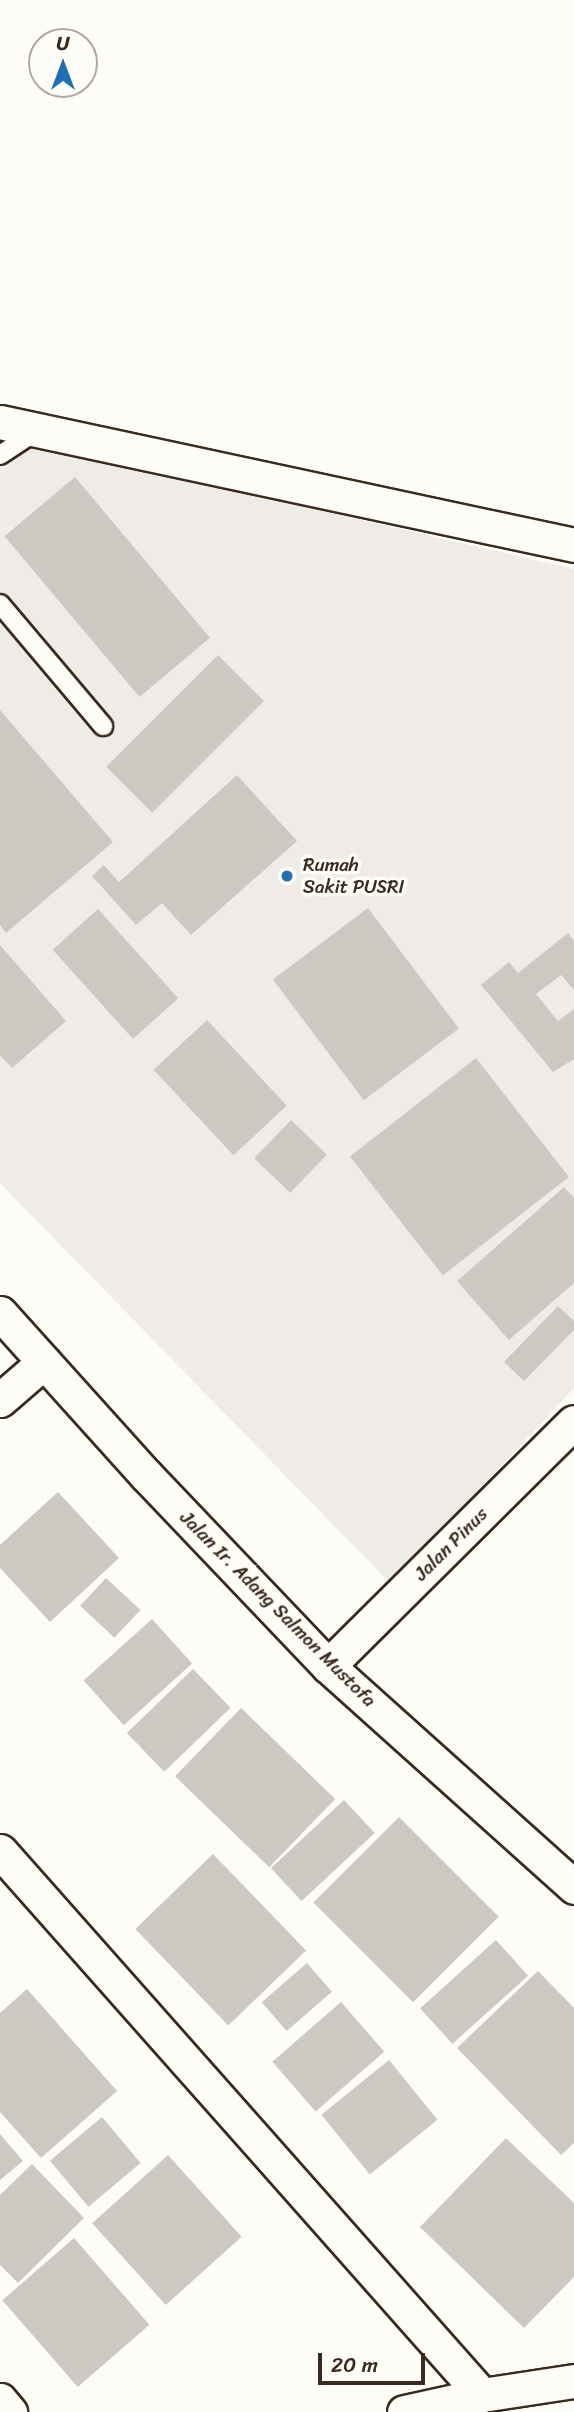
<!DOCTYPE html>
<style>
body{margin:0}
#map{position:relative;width:574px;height:2412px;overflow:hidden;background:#fdfcf7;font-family:Sriracha,sans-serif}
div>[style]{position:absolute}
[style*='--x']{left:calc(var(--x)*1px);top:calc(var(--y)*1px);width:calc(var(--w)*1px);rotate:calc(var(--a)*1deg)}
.built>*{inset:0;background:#efece7}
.building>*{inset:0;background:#cdc8c2;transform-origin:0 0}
.roads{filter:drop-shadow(2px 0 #3b2a1e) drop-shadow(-2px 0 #3b2a1e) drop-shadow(0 2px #3b2a1e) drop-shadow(0 -2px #3b2a1e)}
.lane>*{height:18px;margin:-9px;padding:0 9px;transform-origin:9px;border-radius:9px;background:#fdfcf7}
.street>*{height:33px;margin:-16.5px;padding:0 16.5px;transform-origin:16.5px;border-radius:16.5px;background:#fdfcf7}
.dots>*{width:19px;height:19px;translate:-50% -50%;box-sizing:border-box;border:4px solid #fdfcf7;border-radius:50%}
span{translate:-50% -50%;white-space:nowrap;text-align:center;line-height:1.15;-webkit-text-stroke:7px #fdfcf7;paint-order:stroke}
.poi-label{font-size:19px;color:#3b2a1e}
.left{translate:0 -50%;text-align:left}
.street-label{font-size:19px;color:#3b2a1e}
.north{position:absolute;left:28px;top:28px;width:70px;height:70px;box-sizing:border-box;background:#fdfcf7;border:2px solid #afa8a0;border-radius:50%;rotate:0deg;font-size:19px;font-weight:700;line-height:28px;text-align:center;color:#3b2a1e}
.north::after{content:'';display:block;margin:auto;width:24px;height:32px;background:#1f6fb2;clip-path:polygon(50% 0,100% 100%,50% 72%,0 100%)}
.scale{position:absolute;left:318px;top:2353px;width:107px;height:32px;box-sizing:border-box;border:4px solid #3b2a1e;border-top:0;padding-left:9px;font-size:21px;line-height:24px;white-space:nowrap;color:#3b2a1e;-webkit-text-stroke:5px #fdfcf7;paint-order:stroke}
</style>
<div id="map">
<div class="built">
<div style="clip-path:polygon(0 437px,574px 569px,574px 1388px,391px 1584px,0 1183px)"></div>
</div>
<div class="building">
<div style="left:75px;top:477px;width:210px;height:92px;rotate:50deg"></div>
<div style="left:218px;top:655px;width:65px;height:158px;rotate:45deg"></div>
<div style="clip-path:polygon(0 710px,113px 842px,6px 933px,0 925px)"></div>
<div style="clip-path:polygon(237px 775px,297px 841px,191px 935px,162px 903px,136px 925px,92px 876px,104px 865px,119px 882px)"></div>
<div style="left:368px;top:908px;width:151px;height:119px;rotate:53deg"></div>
<div style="left:98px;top:909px;width:120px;height:61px;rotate:48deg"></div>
<div style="clip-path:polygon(568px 933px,574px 941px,574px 990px,561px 975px,536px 994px,558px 1021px,574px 1009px,574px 1059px,553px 1072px,481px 985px,509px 962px,518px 973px)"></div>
<div style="clip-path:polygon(0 945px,66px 1021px,12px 1068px,0 1055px)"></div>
<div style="left:207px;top:1020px;width:117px;height:73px;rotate:47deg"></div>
<div style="left:476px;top:1058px;width:151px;height:160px;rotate:52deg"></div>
<div style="left:291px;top:1120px;width:50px;height:53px;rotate:44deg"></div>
<div style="clip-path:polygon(564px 1187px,574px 1198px,574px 1283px,509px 1340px,457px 1281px)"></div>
<div style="clip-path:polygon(558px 1306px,574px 1321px,574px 1330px,524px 1381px,504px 1362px)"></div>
<div style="clip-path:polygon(58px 1492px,119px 1558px,50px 1622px,0 1568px,0 1545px)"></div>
<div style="left:106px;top:1578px;width:47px;height:38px;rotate:43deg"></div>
<div style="left:152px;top:1619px;width:60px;height:92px;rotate:48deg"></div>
<div style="left:193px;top:1669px;width:54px;height:92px;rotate:46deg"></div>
<div style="left:241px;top:1708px;width:131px;height:95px;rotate:44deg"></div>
<div style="left:344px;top:1800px;width:45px;height:100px;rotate:47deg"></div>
<div style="left:399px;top:1817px;width:141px;height:121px;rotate:45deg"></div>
<div style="left:213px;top:1854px;width:134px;height:108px;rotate:46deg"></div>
<div style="left:496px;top:1940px;width:48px;height:102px;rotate:48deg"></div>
<div style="left:307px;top:1963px;width:38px;height:60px;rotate:49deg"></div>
<div style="clip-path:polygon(538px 1971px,574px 2008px,574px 2143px,561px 2155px,457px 2048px)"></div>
<div style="clip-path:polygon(27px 1989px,117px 2091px,41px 2158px,0 2112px,0 2013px)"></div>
<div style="left:341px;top:2002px;width:66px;height:91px;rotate:49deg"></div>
<div style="left:389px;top:2060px;width:77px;height:87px;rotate:51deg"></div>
<div style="left:102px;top:2117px;width:60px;height:68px;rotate:50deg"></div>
<div style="clip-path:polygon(0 2134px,23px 2161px,0 2180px)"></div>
<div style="clip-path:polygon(506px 2138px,574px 2203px,574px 2277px,524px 2328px,420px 2227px)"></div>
<div style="left:168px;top:2155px;width:110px;height:102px;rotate:48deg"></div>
<div style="clip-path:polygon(32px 2164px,84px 2218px,18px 2283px,0 2265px,0 2195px)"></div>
<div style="left:74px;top:2238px;width:115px;height:95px;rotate:49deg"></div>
</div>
<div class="roads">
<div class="lane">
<div style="--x:0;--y:455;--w:45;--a:-33.3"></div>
<div style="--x:0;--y:604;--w:160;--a:49.8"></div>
</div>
<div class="street">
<div style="--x:0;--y:422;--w:587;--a:12.09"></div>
<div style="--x:0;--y:1313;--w:219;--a:48"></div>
<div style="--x:147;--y:1476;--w:262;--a:46.4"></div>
<div style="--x:328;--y:1666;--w:331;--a:41.9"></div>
<div style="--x:0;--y:1400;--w:58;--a:-40.8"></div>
<div style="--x:328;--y:1666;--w:346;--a:-44.8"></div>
<div style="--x:0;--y:1851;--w:727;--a:48.46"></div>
<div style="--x:0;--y:2400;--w:16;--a:50"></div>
<div style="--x:404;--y:2412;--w:80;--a:-12.3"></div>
<div style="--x:482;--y:2395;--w:93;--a:-8.7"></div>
</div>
</div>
<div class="dots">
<div style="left:287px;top:876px;background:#1f6fb2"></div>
</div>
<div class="poi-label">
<span class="left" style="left:303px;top:876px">Rumah<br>Sakit PUSRI</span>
</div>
<div class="street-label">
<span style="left:451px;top:1544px;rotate:-45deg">Jalan Pinus</span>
<span style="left:278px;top:1609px;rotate:45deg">Jalan Ir. Adang Salmon Mustofa</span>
</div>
<div class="north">U</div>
<div class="scale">20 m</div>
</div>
